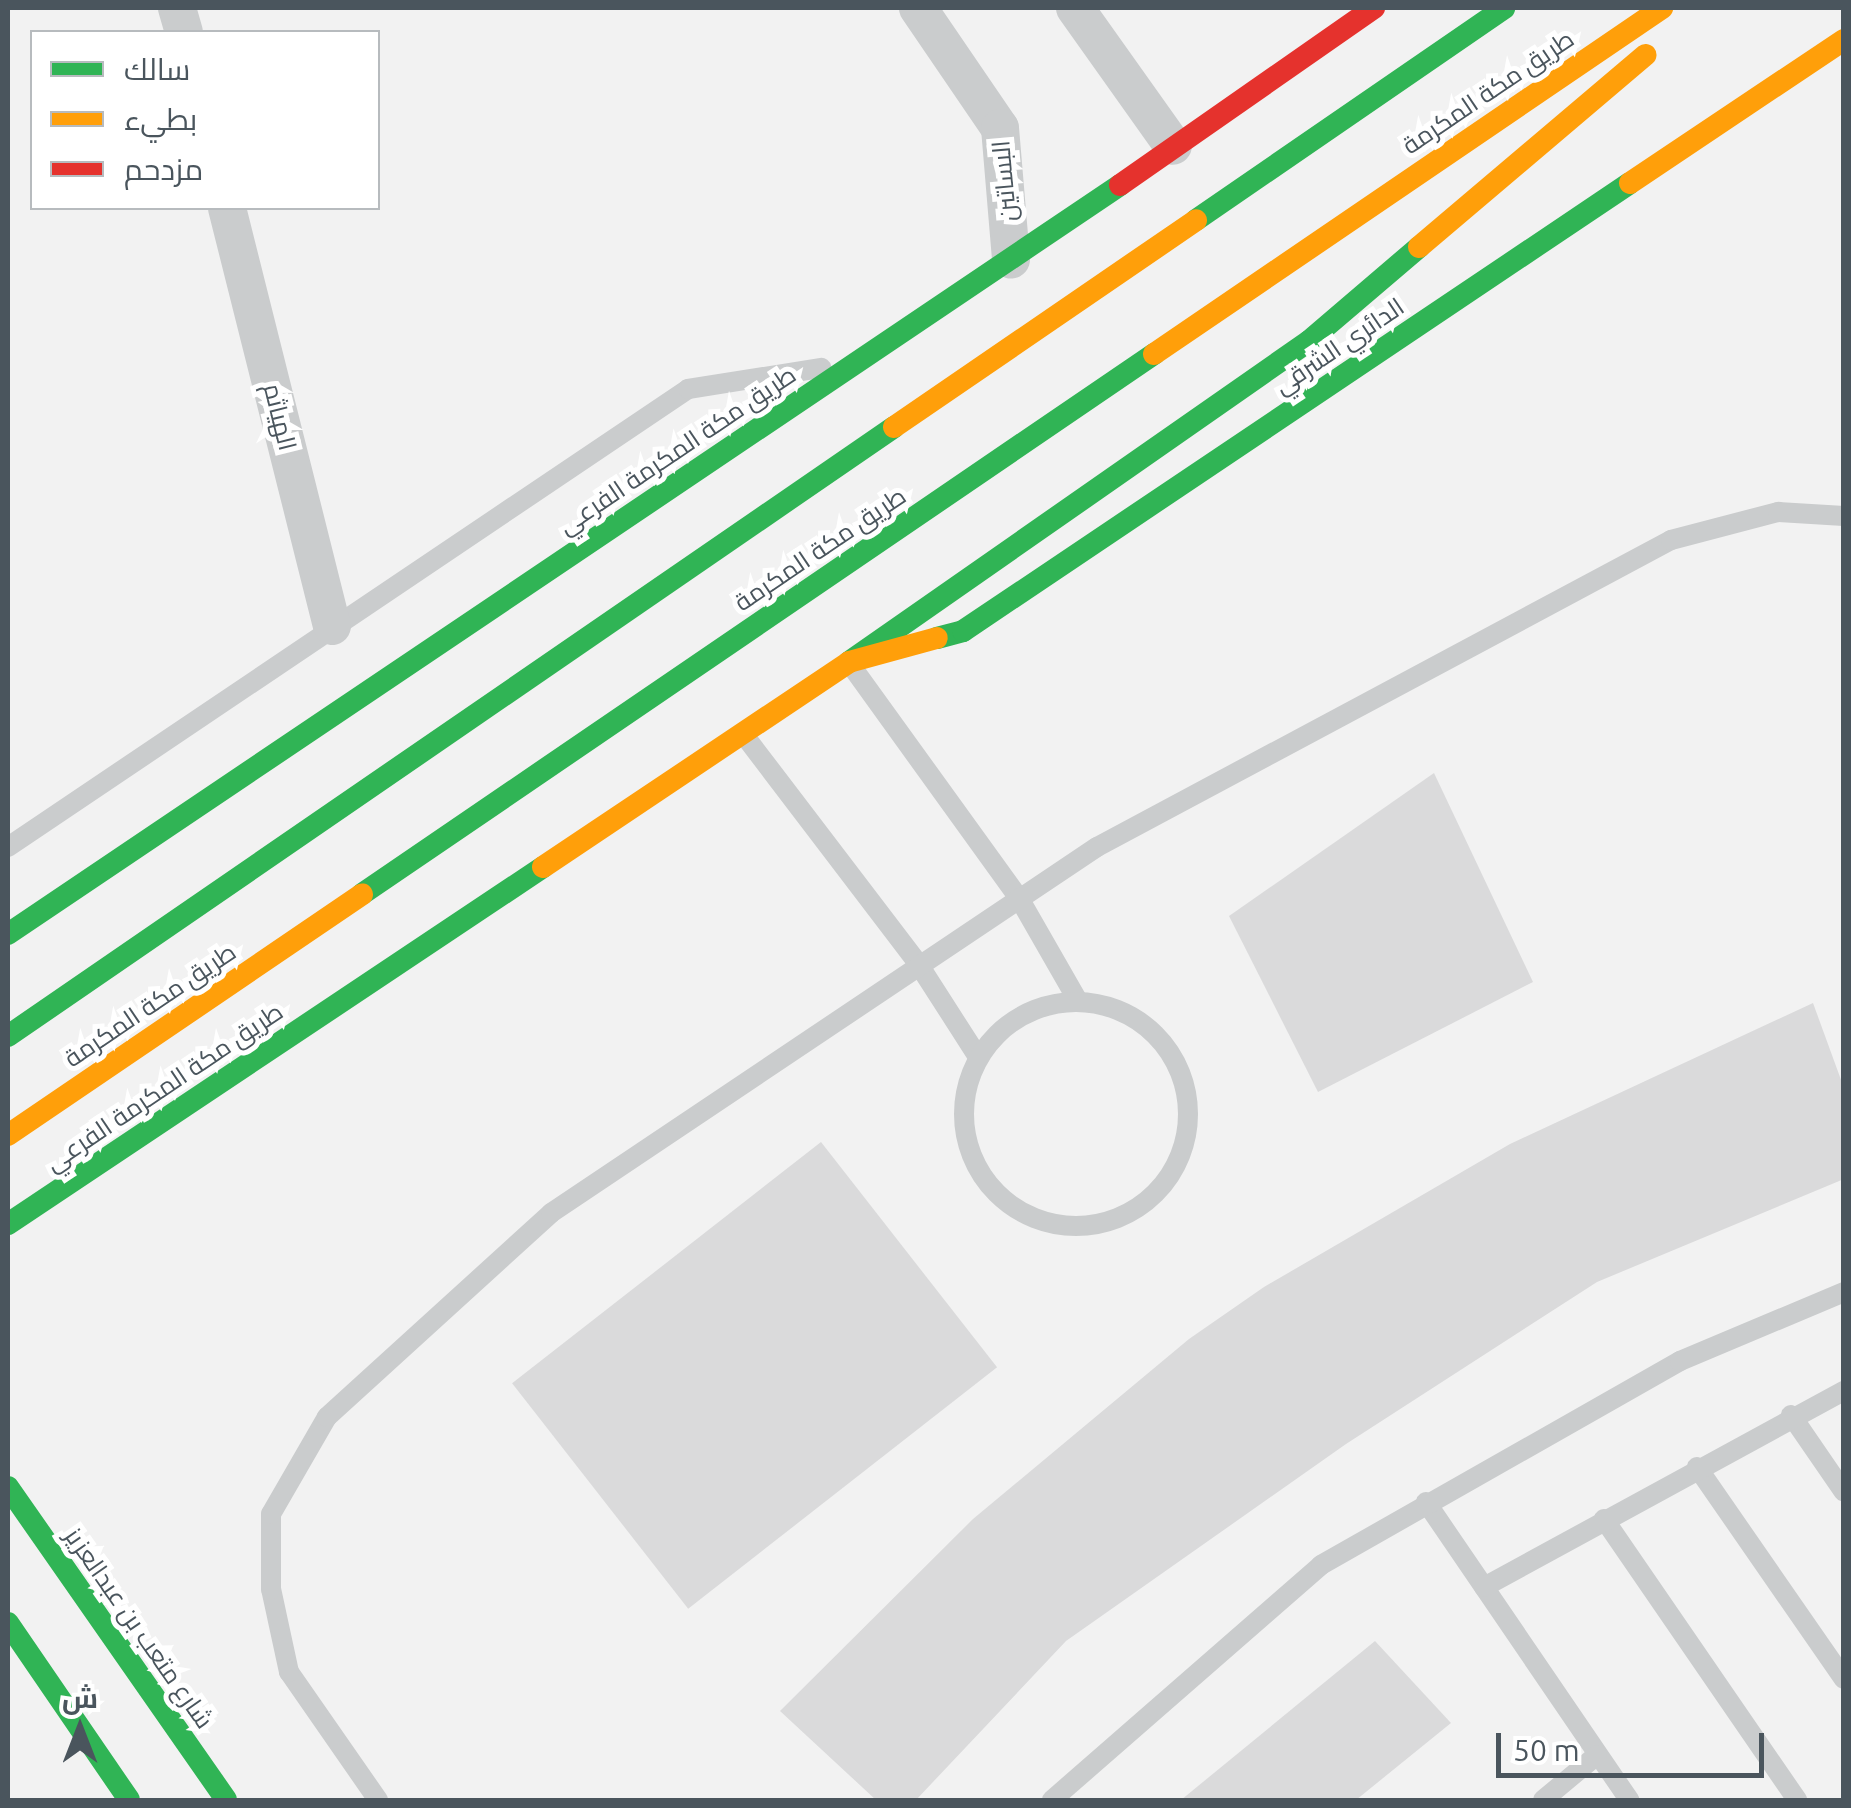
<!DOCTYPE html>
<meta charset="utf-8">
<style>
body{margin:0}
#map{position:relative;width:1851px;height:1808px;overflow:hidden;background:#f2f2f2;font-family:Ubuntu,Cairo,sans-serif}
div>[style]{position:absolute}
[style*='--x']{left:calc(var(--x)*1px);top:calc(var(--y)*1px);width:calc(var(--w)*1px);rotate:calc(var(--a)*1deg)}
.building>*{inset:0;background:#dadadb;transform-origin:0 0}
.lane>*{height:20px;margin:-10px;padding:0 10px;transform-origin:10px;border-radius:10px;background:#cacccd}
.lane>.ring{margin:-10px;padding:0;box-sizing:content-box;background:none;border:20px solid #cacccd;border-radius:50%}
.street>*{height:38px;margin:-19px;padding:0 19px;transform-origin:19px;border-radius:19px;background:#cacccd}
.fast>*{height:22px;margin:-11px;padding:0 11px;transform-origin:11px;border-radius:11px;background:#30b455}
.slow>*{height:22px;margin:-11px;padding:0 11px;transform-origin:11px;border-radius:11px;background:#ff9f0a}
.jam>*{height:22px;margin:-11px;padding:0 11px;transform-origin:11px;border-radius:11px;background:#e5322d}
span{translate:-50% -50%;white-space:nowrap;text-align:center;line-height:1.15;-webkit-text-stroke:10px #fff;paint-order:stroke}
.street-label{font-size:25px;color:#4a555d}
.frame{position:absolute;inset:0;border:10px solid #4a555d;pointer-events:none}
.legend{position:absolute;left:30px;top:30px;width:350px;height:180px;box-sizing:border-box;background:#fff;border:2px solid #b7bbbe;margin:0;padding:12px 18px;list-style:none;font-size:30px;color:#4a555d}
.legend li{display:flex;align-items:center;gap:20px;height:50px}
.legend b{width:50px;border:2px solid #b7bbbe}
.north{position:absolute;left:30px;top:1678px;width:100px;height:100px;-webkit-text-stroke:8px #fff;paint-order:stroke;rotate:0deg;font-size:28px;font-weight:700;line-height:40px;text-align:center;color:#4a555d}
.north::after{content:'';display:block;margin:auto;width:35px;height:45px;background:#4a555d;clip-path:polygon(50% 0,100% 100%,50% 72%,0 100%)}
.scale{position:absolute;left:1496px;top:1733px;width:268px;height:45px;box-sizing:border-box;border:5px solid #4a555d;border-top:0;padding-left:12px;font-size:30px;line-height:35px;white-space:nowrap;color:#4a555d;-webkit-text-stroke:8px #fff;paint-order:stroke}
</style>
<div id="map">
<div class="building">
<div style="clip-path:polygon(1434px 773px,1533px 982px,1318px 1092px,1229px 916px)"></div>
<div style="clip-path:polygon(1813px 1003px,1844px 1088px,1844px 1179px,1597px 1282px,1346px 1444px,1066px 1641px,916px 1800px,876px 1800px,780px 1711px,973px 1519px,1189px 1339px,1264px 1287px,1510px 1144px)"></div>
<div style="left:821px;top:1142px;width:286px;height:392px;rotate:52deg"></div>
<div style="clip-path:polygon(1375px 1641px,1451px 1723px,1356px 1800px,1181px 1800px)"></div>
</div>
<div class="lane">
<div style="--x:850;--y:664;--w:289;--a:54.2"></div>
<div style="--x:1019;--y:898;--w:119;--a:60.2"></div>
<div style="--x:744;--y:735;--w:289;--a:52.7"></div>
<div style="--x:919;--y:965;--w:109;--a:57.3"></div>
<div style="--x:8;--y:847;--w:820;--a:-33.96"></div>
<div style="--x:688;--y:389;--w:135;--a:-9"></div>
<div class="ring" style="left:964px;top:1002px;width:204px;height:204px"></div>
<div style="--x:1791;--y:1415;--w:93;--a:55.5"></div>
<div style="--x:1697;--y:1467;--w:258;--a:55.3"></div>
<div style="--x:1426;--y:1502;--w:361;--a:55.7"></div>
<div style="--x:1604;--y:1519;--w:341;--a:55.5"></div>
<div style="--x:1484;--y:1587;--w:410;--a:-28.6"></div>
<div style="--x:378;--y:1800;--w:156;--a:-124.8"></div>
<div style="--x:289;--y:1672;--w:85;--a:-102.2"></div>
<div style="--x:271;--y:1589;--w:75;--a:-90"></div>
<div style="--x:271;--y:1514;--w:112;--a:-60"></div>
<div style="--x:327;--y:1417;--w:303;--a:-42.3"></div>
<div style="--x:551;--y:1213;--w:657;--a:-33.84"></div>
<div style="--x:1097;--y:847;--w:651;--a:-28.14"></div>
<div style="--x:1671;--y:540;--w:111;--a:-14.7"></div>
<div style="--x:1778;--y:512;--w:66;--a:3.5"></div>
<div style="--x:1052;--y:1800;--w:357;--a:-41.1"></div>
<div style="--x:1321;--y:1565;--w:413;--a:-29.6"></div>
<div style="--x:1680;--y:1361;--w:178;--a:-22.8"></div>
<div style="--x:1543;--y:1800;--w:70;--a:-39.8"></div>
</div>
<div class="street">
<div style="--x:177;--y:8;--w:25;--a:74"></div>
<div style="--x:918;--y:8;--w:145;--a:55.7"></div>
<div style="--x:1000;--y:128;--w:132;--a:85.2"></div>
<div style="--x:1075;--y:8;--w:169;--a:54.6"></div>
<div style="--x:227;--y:208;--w:431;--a:75.9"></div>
</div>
<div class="fast">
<div style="--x:1196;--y:220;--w:374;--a:-34.5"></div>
<div style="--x:937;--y:638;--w:27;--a:-15"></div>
<div style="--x:963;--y:631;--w:803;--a:-33.89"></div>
<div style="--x:849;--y:662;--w:561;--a:-34.91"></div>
<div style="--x:1309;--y:341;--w:145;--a:-40.5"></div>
<div style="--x:362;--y:894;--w:959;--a:-34.29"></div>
<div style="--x:8;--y:934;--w:1341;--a:-33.96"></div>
<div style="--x:8;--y:1036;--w:1075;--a:-34.5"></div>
<div style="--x:8;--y:1224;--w:643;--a:-33.71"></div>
<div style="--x:8;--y:1487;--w:381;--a:55.1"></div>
<div style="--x:8;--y:1623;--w:214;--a:55.6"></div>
</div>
<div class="slow">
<div style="--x:1630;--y:183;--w:257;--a:-33.8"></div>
<div style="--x:1419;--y:247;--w:297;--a:-40.3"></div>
<div style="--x:1154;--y:354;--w:615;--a:-34.26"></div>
<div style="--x:894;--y:427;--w:366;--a:-34.4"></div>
<div style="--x:543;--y:867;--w:368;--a:-33.8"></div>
<div style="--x:849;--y:662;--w:91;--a:-15.3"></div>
<div style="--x:8;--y:1135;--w:428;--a:-34.2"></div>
</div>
<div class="jam">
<div style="--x:1120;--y:185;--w:310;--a:-34.9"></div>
</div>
<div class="street-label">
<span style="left:1488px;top:92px;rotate:-34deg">طريق مكة المكرمة</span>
<span style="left:1004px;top:181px;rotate:-95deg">البساتين</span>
<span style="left:1339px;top:346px;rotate:-34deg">الدائري الشرقي</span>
<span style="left:280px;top:417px;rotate:76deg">الهياثم</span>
<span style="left:677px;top:450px;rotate:-34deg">طريق مكة المكرمة الفرعي</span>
<span style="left:820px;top:549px;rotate:-34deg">طريق مكة المكرمة</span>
<span style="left:150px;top:1005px;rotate:-34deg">طريق مكة المكرمة</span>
<span style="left:164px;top:1087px;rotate:-34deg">طريق مكة المكرمة الفرعي</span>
<span style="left:139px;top:1628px;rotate:55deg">شارع متعب بن عبدالعزيز</span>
</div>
<div class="frame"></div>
<ul class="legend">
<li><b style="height:12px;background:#30b455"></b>سالك</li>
<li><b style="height:12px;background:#ff9f0a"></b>بطيء</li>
<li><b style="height:12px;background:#e5322d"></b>مزدحم</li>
</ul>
<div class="north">ش</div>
<div class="scale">50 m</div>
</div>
